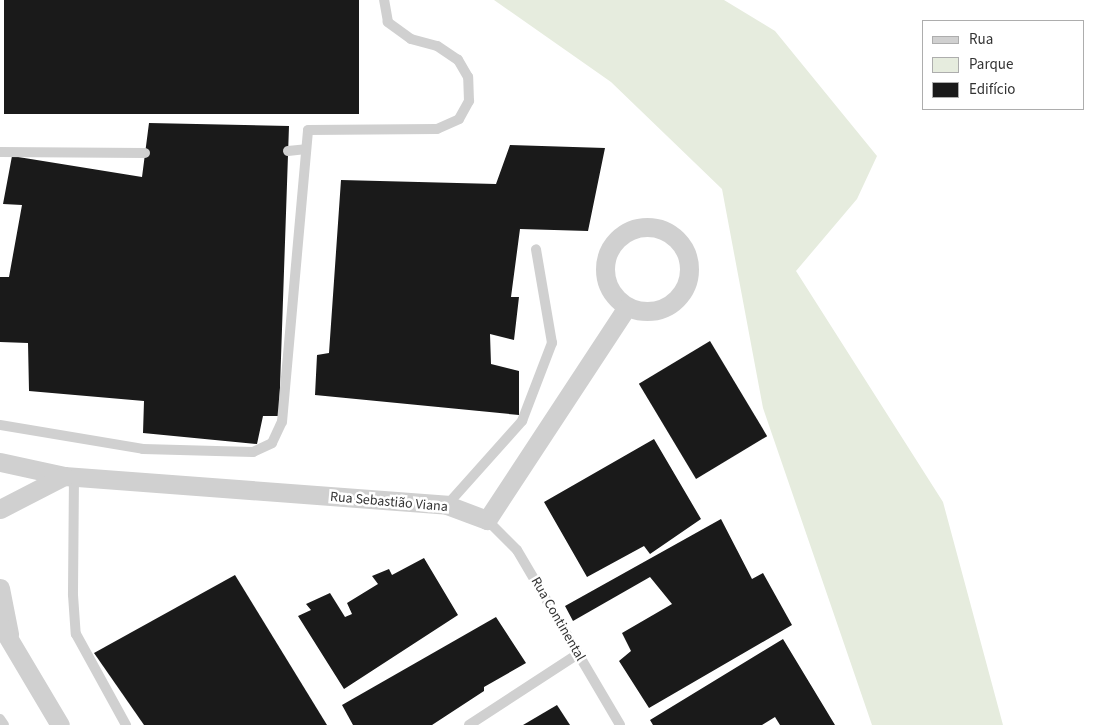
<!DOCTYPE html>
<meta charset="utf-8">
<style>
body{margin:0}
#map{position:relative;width:1104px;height:725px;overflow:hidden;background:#fff;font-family:"Source Sans 3",sans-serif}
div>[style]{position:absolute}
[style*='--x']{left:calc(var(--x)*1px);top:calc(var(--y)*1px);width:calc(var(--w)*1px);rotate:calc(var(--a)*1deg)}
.green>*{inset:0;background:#e6ecde}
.building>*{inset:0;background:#1a1a1a;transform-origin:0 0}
.service>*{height:10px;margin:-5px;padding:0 5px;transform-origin:5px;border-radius:5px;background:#d0d0d0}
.minor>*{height:19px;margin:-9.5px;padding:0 9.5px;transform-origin:9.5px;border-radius:9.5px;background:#d0d0d0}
.minor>.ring{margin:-9.5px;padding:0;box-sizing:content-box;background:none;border:19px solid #d0d0d0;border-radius:50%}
span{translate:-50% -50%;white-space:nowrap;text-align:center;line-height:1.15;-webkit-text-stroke:5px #fff;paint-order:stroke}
.street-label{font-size:14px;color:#333}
.legend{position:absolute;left:922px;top:20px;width:162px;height:90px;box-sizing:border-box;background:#fff;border:1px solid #adadad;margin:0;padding:6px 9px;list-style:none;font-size:15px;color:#333}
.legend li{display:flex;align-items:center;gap:10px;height:25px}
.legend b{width:25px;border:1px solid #adadad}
</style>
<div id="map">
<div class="green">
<div style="clip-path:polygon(494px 0,724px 0,775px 31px,877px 156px,857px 199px,796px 271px,943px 502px,1003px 725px,872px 725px,763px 408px,722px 189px,611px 82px)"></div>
</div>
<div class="building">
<div style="left:4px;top:0;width:355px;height:114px"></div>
<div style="clip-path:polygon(149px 123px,289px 126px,279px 416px,263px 416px,257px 444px,143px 433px,144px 401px,29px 391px,28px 343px,0 342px,0 277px,9px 277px,22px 205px,3px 204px,12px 156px,142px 177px)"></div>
<div style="clip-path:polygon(510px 145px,605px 148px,588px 231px,520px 229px,511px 297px,519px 297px,514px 340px,490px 334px,491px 364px,519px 371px,519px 415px,315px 395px,317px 355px,329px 353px,341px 180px,496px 184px)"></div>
<div style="left:710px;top:341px;width:111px;height:83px;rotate:59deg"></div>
<div style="clip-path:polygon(654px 439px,701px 519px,650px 554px,644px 546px,587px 577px,544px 502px)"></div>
<div style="clip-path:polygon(721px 519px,752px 579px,763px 573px,792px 625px,649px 708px,619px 661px,631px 651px,622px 633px,672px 604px,650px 577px,573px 621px,565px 606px)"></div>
<div style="clip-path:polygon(424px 558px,458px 615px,344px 689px,298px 616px,311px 610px,306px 604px,330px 593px,345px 617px,352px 614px,347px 603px,378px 584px,372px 576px,389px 569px,392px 575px)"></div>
<div style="clip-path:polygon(235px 575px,327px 725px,144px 725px,94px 653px)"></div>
<div style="clip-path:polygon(496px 617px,526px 663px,484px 687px,484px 691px,432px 725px,353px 725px,342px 705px)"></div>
<div style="clip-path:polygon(783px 639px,835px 725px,780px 725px,775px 717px,762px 725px,653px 725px,650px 720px)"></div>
<div style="clip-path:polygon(557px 705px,570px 725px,523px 725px)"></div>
</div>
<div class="service">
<div style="--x:288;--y:151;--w:18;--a:-6"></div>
<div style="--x:0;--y:152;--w:145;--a:0.4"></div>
<div style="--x:0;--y:425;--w:145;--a:9.5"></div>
<div style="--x:143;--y:449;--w:110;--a:1.6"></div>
<div style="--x:253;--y:452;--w:21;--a:-25"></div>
<div style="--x:272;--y:443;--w:23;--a:-65"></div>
<div style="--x:282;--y:422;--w:293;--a:-84.9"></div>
<div style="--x:308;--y:130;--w:129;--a:-0.4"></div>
<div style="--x:437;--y:129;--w:24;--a:-24"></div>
<div style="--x:459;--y:119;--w:21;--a:-61"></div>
<div style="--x:469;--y:101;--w:24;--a:-92"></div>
<div style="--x:468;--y:77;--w:20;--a:-120"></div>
<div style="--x:458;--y:60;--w:25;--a:-146"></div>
<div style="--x:437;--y:46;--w:27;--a:-165"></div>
<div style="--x:411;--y:39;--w:29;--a:-144"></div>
<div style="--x:388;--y:22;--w:22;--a:-100"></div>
<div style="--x:74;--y:476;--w:119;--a:90.5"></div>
<div style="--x:73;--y:595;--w:39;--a:86"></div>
<div style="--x:76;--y:634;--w:104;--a:61.2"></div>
<div style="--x:447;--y:505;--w:113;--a:-48.2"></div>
<div style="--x:522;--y:421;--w:84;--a:-69"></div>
<div style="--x:552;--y:343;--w:95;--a:-99.7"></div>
<div style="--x:487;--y:520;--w:42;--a:45"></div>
<div style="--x:517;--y:550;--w:203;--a:59.5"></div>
<div style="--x:0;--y:719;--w:7;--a:56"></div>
<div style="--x:469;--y:725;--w:130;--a:-33.1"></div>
</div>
<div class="minor">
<div class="ring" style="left:605px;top:227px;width:65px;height:65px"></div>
<div style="--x:0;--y:462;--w:66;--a:12.3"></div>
<div style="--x:64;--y:476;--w:384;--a:4.3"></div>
<div style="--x:447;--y:505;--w:43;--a:20.6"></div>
<div style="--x:487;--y:520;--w:255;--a:-56.7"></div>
<div style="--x:0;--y:509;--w:72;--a:-27.3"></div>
<div style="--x:0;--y:588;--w:47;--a:78.9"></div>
<div style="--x:0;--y:624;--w:117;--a:59.3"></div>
</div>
<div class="street-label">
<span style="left:389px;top:502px;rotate:5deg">Rua Sebastião Viana</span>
<span style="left:558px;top:619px;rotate:60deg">Rua Continental</span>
</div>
<ul class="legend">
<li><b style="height:6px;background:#d0d0d0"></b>Rua</li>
<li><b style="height:14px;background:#e6ecde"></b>Parque</li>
<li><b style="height:14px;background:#1a1a1a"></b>Edifício</li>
</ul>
</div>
